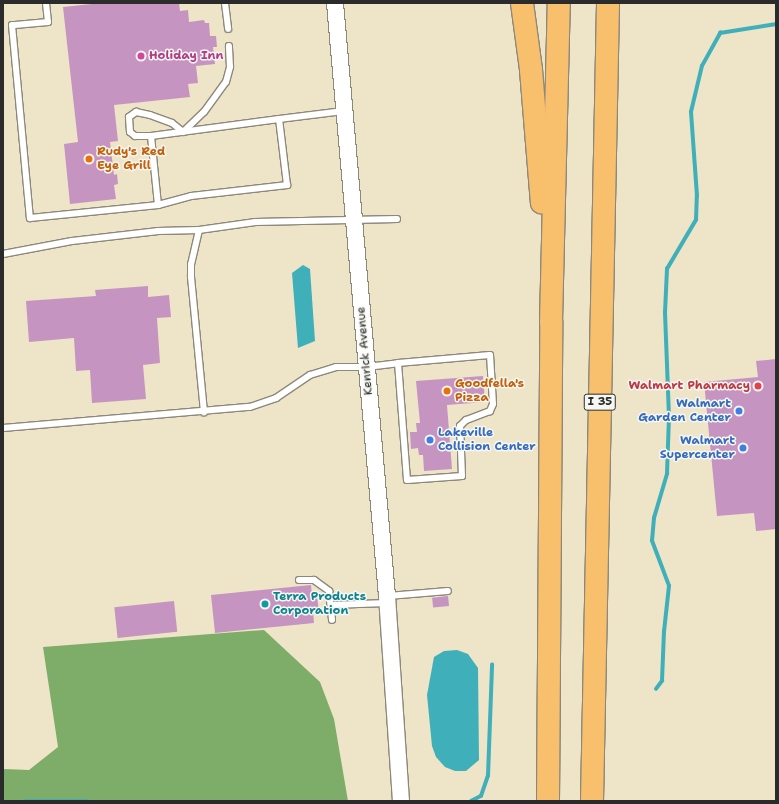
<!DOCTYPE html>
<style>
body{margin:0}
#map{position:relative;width:779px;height:804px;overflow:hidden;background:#eee4c8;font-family:"Shantell Sans",sans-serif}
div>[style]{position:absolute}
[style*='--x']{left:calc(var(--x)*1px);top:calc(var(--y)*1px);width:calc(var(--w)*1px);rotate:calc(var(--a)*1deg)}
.forest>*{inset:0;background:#7dad68}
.water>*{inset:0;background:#3fafba}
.stream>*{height:3.5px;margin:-1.75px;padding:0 1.75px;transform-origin:1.75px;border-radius:1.75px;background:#3fafba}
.building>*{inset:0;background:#c694c1;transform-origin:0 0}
.roads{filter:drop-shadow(1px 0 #8c887a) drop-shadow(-1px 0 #8c887a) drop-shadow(0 1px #8c887a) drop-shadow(0 -1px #8c887a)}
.service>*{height:6px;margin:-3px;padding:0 3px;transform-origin:3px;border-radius:3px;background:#fff}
.tertiary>*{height:16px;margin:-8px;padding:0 8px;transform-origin:8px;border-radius:8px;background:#fff}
.motorway>*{height:22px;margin:-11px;padding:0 11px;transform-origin:11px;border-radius:11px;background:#f8bf6c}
.dots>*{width:11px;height:11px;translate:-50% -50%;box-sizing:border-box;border:2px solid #f6f6f2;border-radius:50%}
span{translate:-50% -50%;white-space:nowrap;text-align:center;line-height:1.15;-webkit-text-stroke:3px #f6f6f2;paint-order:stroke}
.shield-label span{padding:1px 3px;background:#f6f6f2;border:1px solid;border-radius:3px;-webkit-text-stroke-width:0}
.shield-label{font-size:11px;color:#2b2b2b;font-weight:700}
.hotel-label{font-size:12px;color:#b23c85;font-weight:700}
.left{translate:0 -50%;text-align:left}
.food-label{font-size:12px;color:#c56008;font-weight:700}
.street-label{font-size:12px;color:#2b2b2b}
.health-label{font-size:12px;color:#be3a42;font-weight:700}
.right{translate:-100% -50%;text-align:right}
.shop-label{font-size:12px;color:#366cbe;font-weight:700}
.culture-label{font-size:12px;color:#0d838f;font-weight:700}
.frame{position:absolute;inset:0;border:4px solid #2b2b2b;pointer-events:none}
</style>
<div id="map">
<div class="forest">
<div style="clip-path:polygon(264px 630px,320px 682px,334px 719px,348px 801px,3px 801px,3px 769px,29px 770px,58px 747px,43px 647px)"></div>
</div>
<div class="water">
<div style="clip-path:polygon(303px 265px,310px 269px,315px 341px,298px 348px,292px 273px)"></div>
<div style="clip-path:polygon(457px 650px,468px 654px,478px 668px,479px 760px,466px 771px,455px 771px,445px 767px,436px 757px,432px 746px,427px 695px,434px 657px,444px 651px)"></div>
</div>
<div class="stream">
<div style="--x:656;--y:689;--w:10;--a:-53"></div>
<div style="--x:662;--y:681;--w:49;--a:-87.7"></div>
<div style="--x:664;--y:632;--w:46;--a:-83.8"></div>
<div style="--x:669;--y:586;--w:48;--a:-110.7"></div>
<div style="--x:652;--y:541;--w:23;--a:-85"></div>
<div style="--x:654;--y:518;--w:46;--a:-73.5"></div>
<div style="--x:667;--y:474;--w:57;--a:-88"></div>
<div style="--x:669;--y:417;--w:104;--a:-92.2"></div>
<div style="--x:665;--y:313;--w:44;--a:-87.4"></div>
<div style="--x:667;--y:269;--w:57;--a:-59.4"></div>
<div style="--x:696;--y:220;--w:24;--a:-88"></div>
<div style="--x:697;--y:196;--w:84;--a:-94.1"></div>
<div style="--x:691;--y:112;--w:47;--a:-76.6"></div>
<div style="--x:702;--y:66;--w:38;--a:-61"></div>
<div style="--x:720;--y:33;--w:57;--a:-9.1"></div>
<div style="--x:25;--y:801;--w:62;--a:0"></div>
<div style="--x:471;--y:801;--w:11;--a:-27"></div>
<div style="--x:481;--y:796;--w:21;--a:-71"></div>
<div style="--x:488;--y:776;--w:111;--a:-87.9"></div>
</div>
<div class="building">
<div style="clip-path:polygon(101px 3px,179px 3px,180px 11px,188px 10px,189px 22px,204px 20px,205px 23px,209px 23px,210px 36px,216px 36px,217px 47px,213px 47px,215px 64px,196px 66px,198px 83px,188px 84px,190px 97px,114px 105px,118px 141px,110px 142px,114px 175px,117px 174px,118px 184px,114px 185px,116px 199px,70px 204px,64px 144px,78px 142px,63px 7px)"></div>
<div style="clip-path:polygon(148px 286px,148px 297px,169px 295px,171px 317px,157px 318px,160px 363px,143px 365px,146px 399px,92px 403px,90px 370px,76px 371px,74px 338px,29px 342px,26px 301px,96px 296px,95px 290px)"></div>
<div style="clip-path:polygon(776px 359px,776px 529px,756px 531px,754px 513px,717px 516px,704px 382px,758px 377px,756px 361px)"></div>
<div style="clip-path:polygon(483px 376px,485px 402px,447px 405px,452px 469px,424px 471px,423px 455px,419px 455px,418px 448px,411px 449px,410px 432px,417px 432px,416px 423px,420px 423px,416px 381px)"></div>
<div style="clip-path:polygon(311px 585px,312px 596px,317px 596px,319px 612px,313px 612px,314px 623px,215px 633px,211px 595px)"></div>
<div style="left:448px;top:596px;width:10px;height:16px;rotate:84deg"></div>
<div style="left:174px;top:601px;width:31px;height:60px;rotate:84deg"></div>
</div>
<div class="roads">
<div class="service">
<div style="--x:46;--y:3;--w:19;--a:84"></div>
<div style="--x:48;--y:22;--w:36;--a:175"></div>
<div style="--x:12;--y:25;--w:194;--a:84.7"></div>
<div style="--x:30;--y:218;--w:129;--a:-5.8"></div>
<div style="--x:158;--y:205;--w:34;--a:-15"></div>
<div style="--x:191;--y:196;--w:97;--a:-6.5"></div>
<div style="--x:287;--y:185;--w:66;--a:-96.9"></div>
<div style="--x:279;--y:119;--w:65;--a:-7"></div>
<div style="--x:225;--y:3;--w:26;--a:83"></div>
<div style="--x:151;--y:136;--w:16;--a:180"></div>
<div style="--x:135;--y:136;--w:6;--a:-141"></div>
<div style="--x:130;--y:132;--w:15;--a:-94"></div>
<div style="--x:129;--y:117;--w:9;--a:-36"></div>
<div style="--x:136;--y:112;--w:14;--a:12"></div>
<div style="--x:150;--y:115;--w:23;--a:20"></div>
<div style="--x:172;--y:123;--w:14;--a:39"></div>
<div style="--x:183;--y:132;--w:29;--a:-44"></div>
<div style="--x:204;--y:112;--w:37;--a:-54"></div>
<div style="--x:226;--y:82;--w:16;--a:-75"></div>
<div style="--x:230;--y:67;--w:21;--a:-93"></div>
<div style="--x:158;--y:205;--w:69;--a:-95.8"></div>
<div style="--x:151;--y:136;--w:129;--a:-7.6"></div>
<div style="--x:199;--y:230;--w:35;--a:103"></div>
<div style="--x:191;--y:264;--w:13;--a:90"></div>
<div style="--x:191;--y:277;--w:136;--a:84.5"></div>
<div style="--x:3;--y:254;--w:70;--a:-10.7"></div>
<div style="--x:72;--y:241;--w:87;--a:-6.6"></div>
<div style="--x:158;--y:231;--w:41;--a:-1.4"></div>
<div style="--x:199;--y:230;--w:57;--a:-8.1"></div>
<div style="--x:255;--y:222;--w:142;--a:-1.2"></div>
<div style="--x:3;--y:428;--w:248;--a:-4.9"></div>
<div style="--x:250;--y:407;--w:28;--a:-19"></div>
<div style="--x:276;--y:398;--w:41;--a:-34.1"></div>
<div style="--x:310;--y:375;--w:27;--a:-17"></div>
<div style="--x:336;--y:367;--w:31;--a:0"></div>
<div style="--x:367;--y:367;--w:31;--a:-7"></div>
<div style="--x:398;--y:363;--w:92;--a:-5"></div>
<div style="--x:490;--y:355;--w:49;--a:86.5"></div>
<div style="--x:493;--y:404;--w:8;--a:113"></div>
<div style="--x:490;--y:411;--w:26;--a:159"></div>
<div style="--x:466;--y:420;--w:8;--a:135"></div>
<div style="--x:460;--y:426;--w:50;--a:87.7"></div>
<div style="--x:462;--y:476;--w:55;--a:175.8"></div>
<div style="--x:407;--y:480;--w:117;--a:-94.4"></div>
<div style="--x:299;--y:580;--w:15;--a:0"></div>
<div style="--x:314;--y:580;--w:19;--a:36"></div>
<div style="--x:329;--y:591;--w:29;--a:84"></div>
<div style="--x:388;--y:596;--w:60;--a:-4.8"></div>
<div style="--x:331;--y:605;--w:56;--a:-2"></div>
</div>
<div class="tertiary">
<div style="--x:335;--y:3;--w:595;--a:84.99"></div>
<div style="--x:387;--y:596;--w:205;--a:86.1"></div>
</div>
<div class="motorway">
<div style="--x:522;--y:3;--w:68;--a:82.3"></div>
<div style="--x:531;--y:70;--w:133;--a:85.3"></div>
<div style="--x:548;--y:801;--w:479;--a:-89.6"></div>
<div style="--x:551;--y:322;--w:319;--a:-88.6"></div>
<div style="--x:592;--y:801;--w:798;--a:-88.85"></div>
</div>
</div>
<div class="dots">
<div style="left:141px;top:56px;background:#d1479c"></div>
<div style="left:89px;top:159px;background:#e8710a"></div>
<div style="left:758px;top:386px;background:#e0444e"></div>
<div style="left:447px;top:391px;background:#e8710a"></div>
<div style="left:739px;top:411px;background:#3f7fe0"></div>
<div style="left:430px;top:440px;background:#3f7fe0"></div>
<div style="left:743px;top:448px;background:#3f7fe0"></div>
<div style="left:265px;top:604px;background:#0f9aa8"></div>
</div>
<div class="shield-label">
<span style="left:600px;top:402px">I 35</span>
</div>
<div class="hotel-label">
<span class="left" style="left:149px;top:56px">Holiday Inn</span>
</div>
<div class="food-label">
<span class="left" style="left:97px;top:159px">Rudy's Red<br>Eye Grill</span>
<span class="left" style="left:455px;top:391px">Goodfella's<br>Pizza</span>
</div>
<div class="street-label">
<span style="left:365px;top:351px;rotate:-95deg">Kenrick Avenue</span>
</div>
<div class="health-label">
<span class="right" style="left:750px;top:386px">Walmart Pharmacy</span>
</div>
<div class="shop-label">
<span class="right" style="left:731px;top:411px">Walmart<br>Garden Center</span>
<span class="left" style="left:438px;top:440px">Lakeville<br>Collision Center</span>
<span class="right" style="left:735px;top:448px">Walmart<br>Supercenter</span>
</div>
<div class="culture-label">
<span class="left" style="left:273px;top:604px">Terra Products<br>Corporation</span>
</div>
<div class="frame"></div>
</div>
